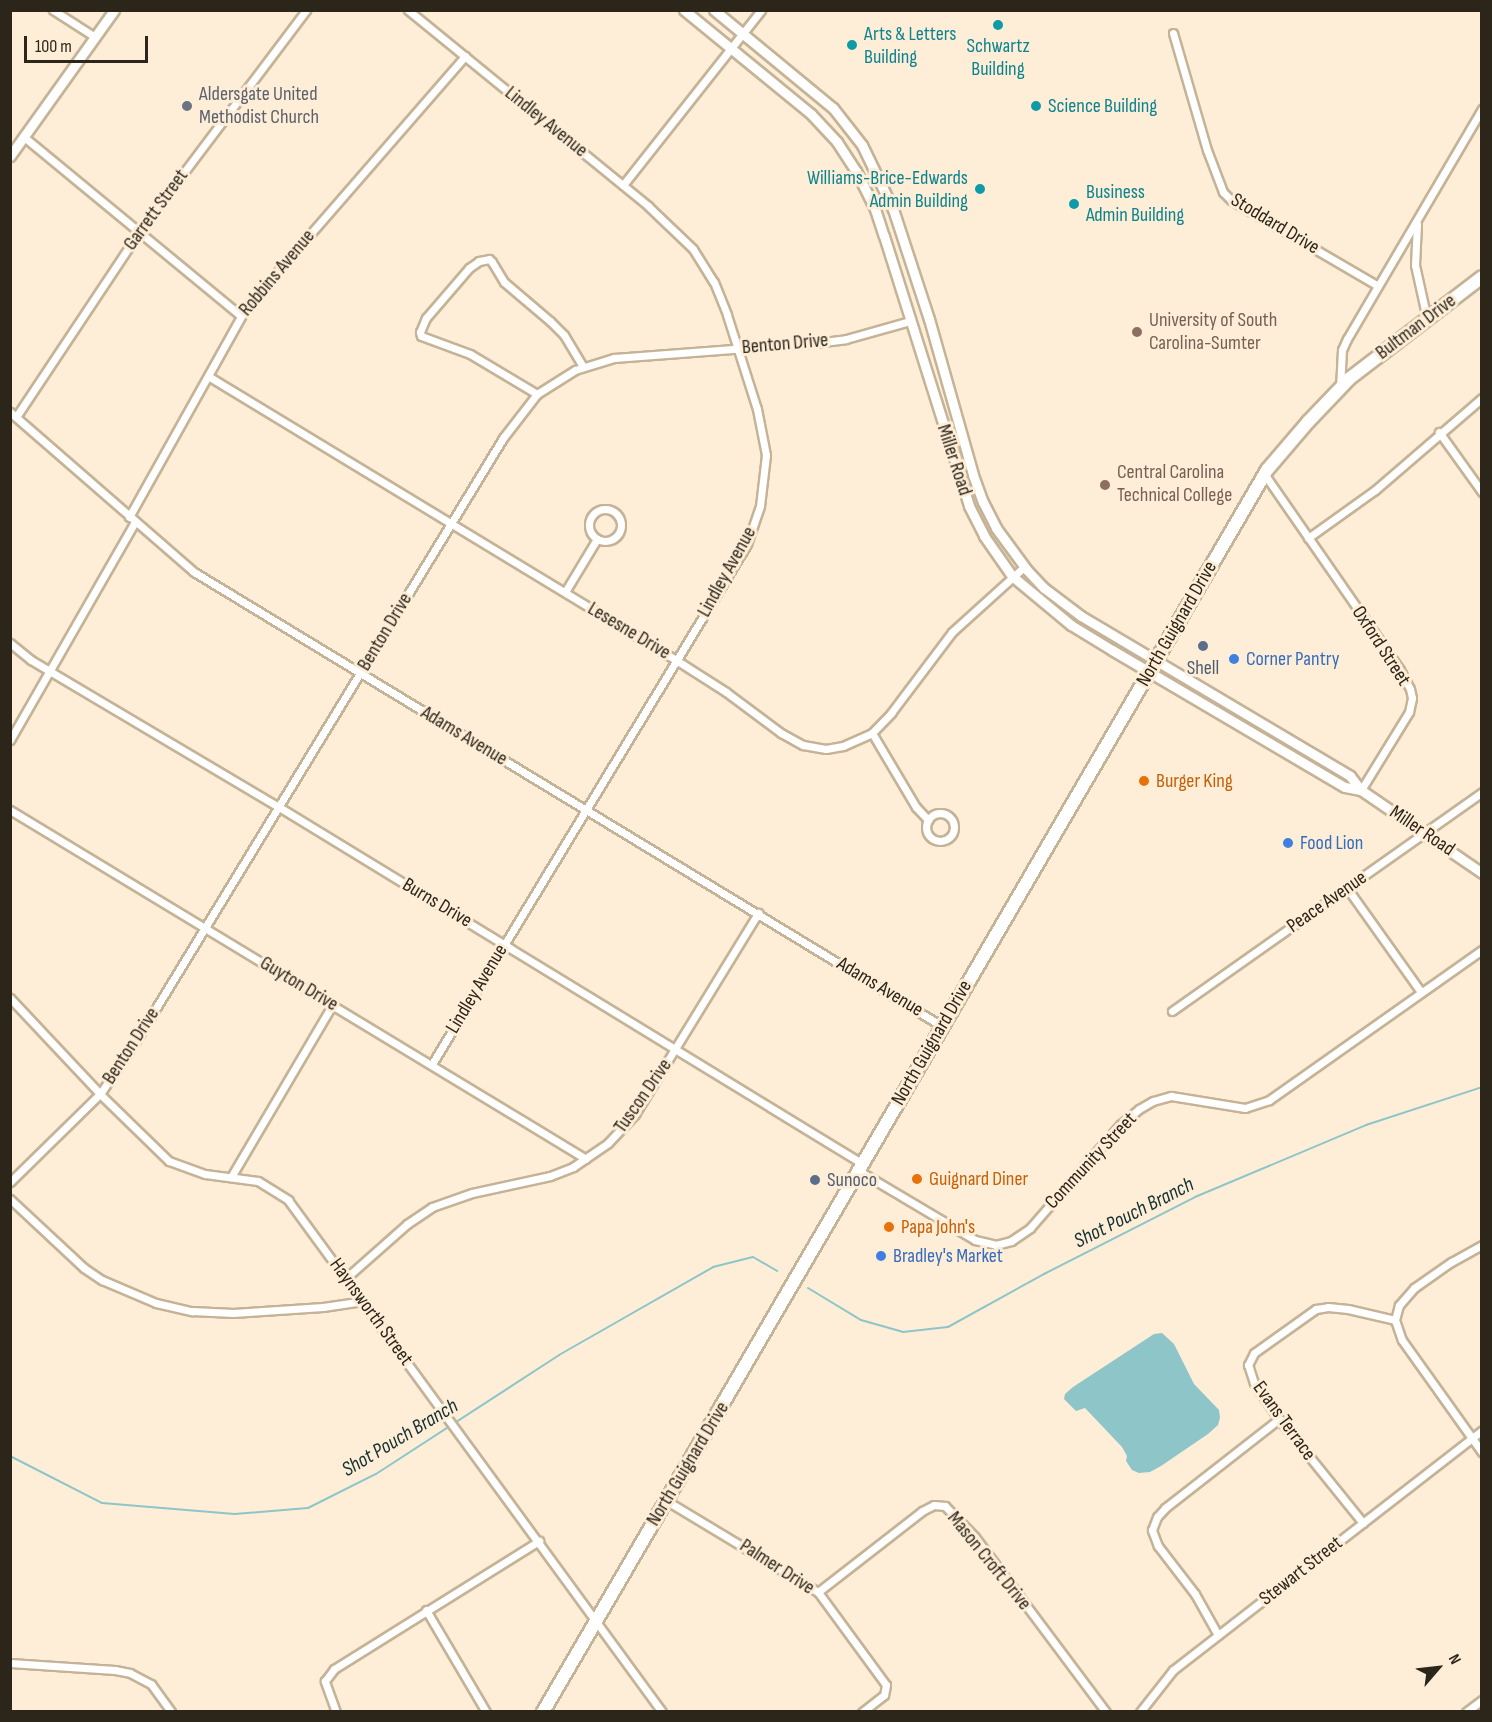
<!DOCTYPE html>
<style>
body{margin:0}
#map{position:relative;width:1492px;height:1722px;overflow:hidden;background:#feeed7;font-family:"Sofia Sans Condensed",sans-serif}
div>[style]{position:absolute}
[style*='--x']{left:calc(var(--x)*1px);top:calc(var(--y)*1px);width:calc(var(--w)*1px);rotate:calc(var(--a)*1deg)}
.water>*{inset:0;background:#8dc5c9}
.stream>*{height:2px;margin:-1px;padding:0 1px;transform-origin:1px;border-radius:1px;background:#8dc5c9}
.roads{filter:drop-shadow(2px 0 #c5b397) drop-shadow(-2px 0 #c5b397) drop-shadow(0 2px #c5b397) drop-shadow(0 -2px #c5b397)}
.street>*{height:7px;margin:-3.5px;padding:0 3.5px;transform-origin:3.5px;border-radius:3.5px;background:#fff}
.street>.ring{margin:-3.5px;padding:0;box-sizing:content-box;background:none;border:7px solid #fff;border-radius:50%}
.secondary>*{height:9px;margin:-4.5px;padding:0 4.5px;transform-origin:4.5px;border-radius:4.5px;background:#fff}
.highway>*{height:12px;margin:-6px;padding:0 6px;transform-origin:6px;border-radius:6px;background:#fff}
.dots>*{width:16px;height:16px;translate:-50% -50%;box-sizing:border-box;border:3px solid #feeed7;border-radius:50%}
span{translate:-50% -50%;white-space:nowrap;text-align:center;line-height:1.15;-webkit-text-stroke:6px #feeed7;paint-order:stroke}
.culture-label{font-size:20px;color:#0d838f}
.left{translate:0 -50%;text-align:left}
.right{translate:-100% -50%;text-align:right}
.worship-label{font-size:20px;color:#5b616d}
.street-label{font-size:20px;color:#2c251a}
.education-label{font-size:20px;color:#785e54}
.shop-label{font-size:20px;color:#366cbe}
.service-label{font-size:20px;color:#4e5e75}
.food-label{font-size:20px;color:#c56008}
.water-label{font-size:21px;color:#122f31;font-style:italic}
.frame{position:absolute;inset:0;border:12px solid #2c251a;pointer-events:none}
.north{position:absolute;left:1408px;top:1638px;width:60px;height:60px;-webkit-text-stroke:4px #feeed7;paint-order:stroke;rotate:62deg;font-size:16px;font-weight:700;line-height:24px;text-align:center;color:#2c251a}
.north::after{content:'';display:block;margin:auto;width:21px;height:27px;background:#2c251a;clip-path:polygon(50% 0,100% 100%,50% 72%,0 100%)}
.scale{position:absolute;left:24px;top:36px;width:124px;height:27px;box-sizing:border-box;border:3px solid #2c251a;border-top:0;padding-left:8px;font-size:18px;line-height:21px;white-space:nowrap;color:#2c251a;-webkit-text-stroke:4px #feeed7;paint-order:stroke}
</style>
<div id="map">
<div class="water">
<div style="clip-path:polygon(1162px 1333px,1174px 1344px,1194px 1384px,1219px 1410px,1220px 1418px,1218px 1425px,1208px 1434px,1161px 1466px,1150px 1472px,1139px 1473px,1132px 1470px,1126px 1461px,1127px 1456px,1122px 1447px,1085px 1408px,1076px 1411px,1064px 1399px,1065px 1394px,1073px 1387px,1154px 1334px)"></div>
</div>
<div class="stream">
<div style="--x:808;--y:1288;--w:62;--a:31.1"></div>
<div style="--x:861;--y:1320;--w:44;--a:15.9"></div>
<div style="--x:903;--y:1332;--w:45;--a:-6.3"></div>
<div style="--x:948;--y:1327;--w:110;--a:-28.9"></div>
<div style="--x:1044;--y:1274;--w:169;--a:-27"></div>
<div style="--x:1195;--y:1197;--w:186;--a:-22.8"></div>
<div style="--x:1366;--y:1125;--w:122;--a:-18.1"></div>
<div style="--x:10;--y:1456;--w:103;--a:27.1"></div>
<div style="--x:102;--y:1503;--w:133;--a:4.7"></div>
<div style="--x:235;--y:1514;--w:73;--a:-4.7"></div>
<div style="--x:308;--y:1508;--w:76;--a:-26.6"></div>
<div style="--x:376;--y:1474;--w:218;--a:-33"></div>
<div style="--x:559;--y:1355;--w:177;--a:-29.7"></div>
<div style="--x:713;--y:1267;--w:41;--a:-14"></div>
<div style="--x:753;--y:1257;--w:28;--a:30"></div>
</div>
<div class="roads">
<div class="street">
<div style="--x:53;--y:10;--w:50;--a:32.7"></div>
<div style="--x:408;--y:10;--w:310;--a:39.2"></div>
<div style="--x:648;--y:206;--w:62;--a:43.7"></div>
<div style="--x:693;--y:249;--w:39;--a:58"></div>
<div style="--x:714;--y:282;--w:35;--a:68"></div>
<div style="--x:727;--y:315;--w:99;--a:72.3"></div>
<div style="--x:757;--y:409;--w:47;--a:78.9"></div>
<div style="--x:766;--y:455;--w:51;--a:96.7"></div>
<div style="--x:760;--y:506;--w:40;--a:108.9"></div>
<div style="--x:747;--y:544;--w:608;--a:121.21"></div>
<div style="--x:1173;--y:33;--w:122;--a:73.8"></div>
<div style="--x:1207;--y:150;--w:45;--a:69.1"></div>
<div style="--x:1223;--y:192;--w:11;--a:45"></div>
<div style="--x:1231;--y:200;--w:170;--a:30.3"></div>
<div style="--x:24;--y:137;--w:281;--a:39.5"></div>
<div style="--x:623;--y:185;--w:223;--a:-51.7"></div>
<div style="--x:1417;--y:224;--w:41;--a:92.8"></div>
<div style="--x:1415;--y:265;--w:55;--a:77.5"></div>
<div style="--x:208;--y:376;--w:547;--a:31.25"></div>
<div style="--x:676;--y:660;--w:59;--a:32.6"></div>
<div style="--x:726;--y:692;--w:69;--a:36.7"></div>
<div style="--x:781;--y:733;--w:25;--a:29"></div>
<div style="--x:803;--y:745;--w:23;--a:10"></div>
<div style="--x:826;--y:749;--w:17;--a:-10"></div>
<div style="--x:843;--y:746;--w:32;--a:-24"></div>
<div style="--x:872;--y:733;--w:28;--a:-46"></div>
<div style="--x:891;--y:713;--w:101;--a:-53"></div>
<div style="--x:952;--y:632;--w:97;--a:-42.1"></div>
<div style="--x:1340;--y:388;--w:38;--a:-87"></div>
<div style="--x:1342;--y:350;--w:12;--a:-66"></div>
<div style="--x:1347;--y:339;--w:267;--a:-59.6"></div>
<div style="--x:537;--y:394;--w:78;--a:-149.2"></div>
<div style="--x:470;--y:354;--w:52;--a:-159.8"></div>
<div style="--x:421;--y:336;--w:4;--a:-104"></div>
<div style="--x:420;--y:332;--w:15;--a:-67"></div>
<div style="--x:426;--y:318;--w:66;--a:-49.3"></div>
<div style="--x:469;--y:268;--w:12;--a:-35"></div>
<div style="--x:479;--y:261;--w:10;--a:-11"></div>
<div style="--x:489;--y:259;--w:4;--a:45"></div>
<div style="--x:492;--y:262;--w:23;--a:59"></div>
<div style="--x:504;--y:282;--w:60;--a:40.3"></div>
<div style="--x:550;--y:321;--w:20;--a:45"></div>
<div style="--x:564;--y:335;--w:37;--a:59"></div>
<div style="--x:10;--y:412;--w:244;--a:41"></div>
<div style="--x:194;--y:572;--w:875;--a:31.26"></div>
<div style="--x:16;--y:417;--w:222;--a:-56.4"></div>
<div style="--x:139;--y:232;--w:278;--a:-53"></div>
<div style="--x:1439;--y:432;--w:74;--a:54.4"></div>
<div style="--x:1265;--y:475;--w:237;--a:55.3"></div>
<div style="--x:1400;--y:670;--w:21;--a:62"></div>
<div style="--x:1410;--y:689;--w:9;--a:77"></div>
<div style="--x:1412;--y:698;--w:14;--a:102"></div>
<div style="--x:1409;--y:712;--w:92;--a:121.6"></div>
<div class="ring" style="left:589px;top:509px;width:25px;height:25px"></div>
<div style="--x:129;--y:517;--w:240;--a:-60.8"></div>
<div style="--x:246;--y:308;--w:334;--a:-49"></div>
<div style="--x:1308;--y:538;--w:82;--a:-35.6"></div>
<div style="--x:1375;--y:490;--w:141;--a:-40.7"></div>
<div style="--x:565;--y:592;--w:62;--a:-58.9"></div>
<div style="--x:10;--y:643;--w:27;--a:39"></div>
<div style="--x:31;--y:660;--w:288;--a:30.7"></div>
<div style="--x:279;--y:807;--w:684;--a:31.44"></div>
<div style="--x:872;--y:733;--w:86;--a:59.3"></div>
<div style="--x:916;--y:807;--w:18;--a:47"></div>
<div style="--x:10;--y:740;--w:251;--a:-60.2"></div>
<div style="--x:10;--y:810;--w:673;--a:31.21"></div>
<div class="ring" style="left:926px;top:813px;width:21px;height:21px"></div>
<div style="--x:1347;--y:888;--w:128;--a:54.6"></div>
<div style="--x:10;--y:998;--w:132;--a:46.8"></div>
<div style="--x:100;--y:1094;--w:96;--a:44.2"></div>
<div style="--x:169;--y:1161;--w:38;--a:20"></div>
<div style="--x:205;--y:1174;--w:53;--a:7.5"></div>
<div style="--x:258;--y:1181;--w:36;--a:32"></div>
<div style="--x:288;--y:1200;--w:634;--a:53.85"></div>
<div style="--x:1172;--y:1011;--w:380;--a:-35.2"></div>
<div style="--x:859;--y:1171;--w:135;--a:30.7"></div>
<div style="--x:975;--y:1240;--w:22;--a:13"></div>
<div style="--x:996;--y:1245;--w:16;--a:-15"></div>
<div style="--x:1011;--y:1241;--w:23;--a:-34"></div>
<div style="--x:1030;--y:1228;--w:137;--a:-48.9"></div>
<div style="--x:1120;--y:1125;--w:25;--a:-40"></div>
<div style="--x:1139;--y:1109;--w:16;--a:-30"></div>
<div style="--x:1153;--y:1101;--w:19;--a:-16"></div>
<div style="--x:1171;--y:1096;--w:75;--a:9.2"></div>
<div style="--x:1245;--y:1108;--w:25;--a:-18"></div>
<div style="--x:1269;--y:1100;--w:261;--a:-35.2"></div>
<div style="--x:231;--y:1177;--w:201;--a:-59.5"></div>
<div style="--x:10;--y:1182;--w:126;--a:-44.4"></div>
<div style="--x:100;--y:1094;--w:70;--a:-56.1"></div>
<div style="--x:139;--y:1036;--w:700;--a:-58.67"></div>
<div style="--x:503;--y:438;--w:56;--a:-52.3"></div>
<div style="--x:537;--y:394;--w:45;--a:-32.3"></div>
<div style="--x:575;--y:370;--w:41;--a:-17.1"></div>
<div style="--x:614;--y:358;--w:202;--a:-4.3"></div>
<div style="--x:815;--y:343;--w:31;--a:-7"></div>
<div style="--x:846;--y:339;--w:66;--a:-15.7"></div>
<div style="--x:10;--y:1199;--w:101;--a:43"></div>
<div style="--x:84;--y:1268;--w:22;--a:34"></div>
<div style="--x:102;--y:1280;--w:59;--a:23.1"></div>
<div style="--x:156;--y:1303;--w:37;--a:13"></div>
<div style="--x:192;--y:1311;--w:41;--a:2.8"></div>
<div style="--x:233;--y:1313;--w:90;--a:-3.8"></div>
<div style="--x:323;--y:1307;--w:40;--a:-8.5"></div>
<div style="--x:1482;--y:1245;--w:35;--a:151"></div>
<div style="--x:1451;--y:1262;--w:45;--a:144.9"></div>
<div style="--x:1414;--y:1288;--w:23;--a:131"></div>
<div style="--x:1399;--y:1305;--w:16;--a:105"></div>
<div style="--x:1395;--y:1320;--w:21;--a:71"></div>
<div style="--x:1402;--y:1340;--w:138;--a:54.5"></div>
<div style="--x:346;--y:1278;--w:81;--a:-41.5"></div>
<div style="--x:407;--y:1224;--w:30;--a:-34"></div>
<div style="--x:432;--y:1207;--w:42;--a:-19.3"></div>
<div style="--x:472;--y:1193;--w:80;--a:-12.3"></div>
<div style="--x:550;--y:1176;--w:25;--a:-21"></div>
<div style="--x:573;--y:1167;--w:42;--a:-34.4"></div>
<div style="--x:608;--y:1143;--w:40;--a:-47"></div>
<div style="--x:635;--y:1114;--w:236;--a:-58.5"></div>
<div style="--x:667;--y:1501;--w:176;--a:31.1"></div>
<div style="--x:818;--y:1592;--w:115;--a:53.8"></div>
<div style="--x:886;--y:1685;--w:10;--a:101"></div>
<div style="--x:884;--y:1695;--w:28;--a:142"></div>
<div style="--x:1363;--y:1523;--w:134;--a:-128.9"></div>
<div style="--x:1279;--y:1419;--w:44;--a:-124.8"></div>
<div style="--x:1254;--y:1383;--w:19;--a:-108"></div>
<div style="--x:1248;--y:1365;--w:13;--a:-63"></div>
<div style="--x:1254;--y:1353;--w:76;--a:-35.4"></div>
<div style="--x:1316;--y:1309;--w:12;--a:-9"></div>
<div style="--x:1328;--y:1307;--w:20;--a:6"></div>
<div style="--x:1348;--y:1309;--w:48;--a:13.2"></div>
<div style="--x:818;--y:1592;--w:132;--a:-37.9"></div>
<div style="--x:922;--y:1511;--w:13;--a:-27"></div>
<div style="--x:934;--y:1505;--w:11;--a:5"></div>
<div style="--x:945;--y:1506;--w:43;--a:45.9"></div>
<div style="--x:975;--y:1537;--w:219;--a:53.2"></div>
<div style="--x:426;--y:1610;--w:118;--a:59.5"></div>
<div style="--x:1218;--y:1635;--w:47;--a:-119.3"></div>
<div style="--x:1195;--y:1594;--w:61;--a:-127.6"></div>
<div style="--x:1158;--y:1546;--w:17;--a:-111"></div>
<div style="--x:1152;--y:1530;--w:14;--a:-69"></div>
<div style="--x:1157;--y:1517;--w:12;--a:-48"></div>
<div style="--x:1165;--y:1508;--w:145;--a:-38"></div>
<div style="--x:10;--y:1663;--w:105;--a:3.8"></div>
<div style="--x:115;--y:1670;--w:15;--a:11"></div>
<div style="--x:130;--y:1673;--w:24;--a:28"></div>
<div style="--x:151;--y:1684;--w:34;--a:54"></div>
<div style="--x:336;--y:1712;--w:33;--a:-110"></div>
<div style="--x:325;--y:1681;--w:15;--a:-53"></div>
<div style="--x:334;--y:1669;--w:242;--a:-32"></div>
<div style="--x:1140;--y:1712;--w:53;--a:-51.8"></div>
<div style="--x:1173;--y:1670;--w:391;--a:-37.8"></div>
<div style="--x:1466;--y:1712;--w:20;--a:-37"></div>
</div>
<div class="secondary">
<div style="--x:684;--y:10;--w:164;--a:39.3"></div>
<div style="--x:811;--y:114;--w:38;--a:47"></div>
<div style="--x:837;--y:142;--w:35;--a:57"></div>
<div style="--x:856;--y:171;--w:42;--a:63.4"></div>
<div style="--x:875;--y:209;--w:28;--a:72"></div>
<div style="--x:884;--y:236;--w:283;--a:72.5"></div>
<div style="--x:969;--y:506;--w:34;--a:63"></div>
<div style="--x:984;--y:536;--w:49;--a:55"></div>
<div style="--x:1012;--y:576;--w:77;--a:39.7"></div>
<div style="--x:1071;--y:625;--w:48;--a:31.4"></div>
<div style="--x:1112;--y:650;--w:270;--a:30.5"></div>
<div style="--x:1345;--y:787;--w:16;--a:11"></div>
<div style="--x:714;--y:10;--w:154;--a:39.5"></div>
<div style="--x:833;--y:108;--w:47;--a:51.9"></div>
<div style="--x:862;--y:145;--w:71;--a:64.2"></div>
<div style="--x:893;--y:209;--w:116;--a:71.9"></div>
<div style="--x:929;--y:319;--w:162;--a:74.2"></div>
<div style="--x:973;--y:475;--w:29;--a:70"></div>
<div style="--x:983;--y:502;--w:29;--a:63"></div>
<div style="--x:996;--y:528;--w:52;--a:53.6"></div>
<div style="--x:1027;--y:570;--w:25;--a:47"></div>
<div style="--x:1044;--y:588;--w:46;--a:37.1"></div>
<div style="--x:1081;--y:616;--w:313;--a:30.7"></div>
<div style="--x:1350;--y:776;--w:18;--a:52"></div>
<div style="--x:1361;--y:790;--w:147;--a:34.4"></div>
<div style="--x:10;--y:156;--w:179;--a:-54.5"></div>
</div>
<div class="highway">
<div style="--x:543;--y:1712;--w:1438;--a:-59.76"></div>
<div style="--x:1267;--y:470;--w:63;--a:-49.5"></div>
<div style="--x:1308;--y:422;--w:61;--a:-46.3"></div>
<div style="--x:1350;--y:378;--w:166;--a:-37.4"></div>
</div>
</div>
<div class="dots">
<div style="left:998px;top:25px;background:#0f9aa8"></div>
<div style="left:852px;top:45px;background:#0f9aa8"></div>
<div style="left:187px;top:106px;background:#6b7280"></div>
<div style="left:1036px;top:106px;background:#0f9aa8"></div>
<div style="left:980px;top:189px;background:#0f9aa8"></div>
<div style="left:1074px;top:204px;background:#0f9aa8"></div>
<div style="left:1137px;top:332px;background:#8d6e63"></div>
<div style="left:1105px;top:485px;background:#8d6e63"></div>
<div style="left:1203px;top:646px;background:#5c6f8a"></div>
<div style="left:1234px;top:659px;background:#3f7fe0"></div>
<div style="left:1144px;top:781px;background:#e8710a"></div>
<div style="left:1288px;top:843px;background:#3f7fe0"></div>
<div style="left:917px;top:1179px;background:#e8710a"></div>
<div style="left:815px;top:1180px;background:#5c6f8a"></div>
<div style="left:889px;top:1227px;background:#e8710a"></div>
<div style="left:881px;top:1256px;background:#3f7fe0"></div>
</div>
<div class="culture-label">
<span class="left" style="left:864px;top:46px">Arts &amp; Letters<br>Building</span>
<span style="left:998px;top:58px">Schwartz<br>Building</span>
<span class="left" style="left:1048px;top:106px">Science Building</span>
<span class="right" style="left:968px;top:190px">Williams-Brice-Edwards<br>Admin Building</span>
<span class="left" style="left:1086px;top:204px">Business<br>Admin Building</span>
</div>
<div class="worship-label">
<span class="left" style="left:199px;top:106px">Aldersgate United<br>Methodist Church</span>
</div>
<div class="street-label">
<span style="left:546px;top:122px;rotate:39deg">Lindley Avenue</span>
<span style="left:156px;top:210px;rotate:-54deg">Garrett Street</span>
<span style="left:1275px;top:224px;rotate:31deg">Stoddard Drive</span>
<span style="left:277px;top:273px;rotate:-50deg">Robbins Avenue</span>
<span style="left:1416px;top:327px;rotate:-37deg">Bultman Drive</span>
<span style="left:785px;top:344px;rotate:-5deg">Benton Drive</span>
<span style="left:954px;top:460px;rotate:72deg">Miller Road</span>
<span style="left:727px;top:572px;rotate:-61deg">Lindley Avenue</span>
<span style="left:1177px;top:624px;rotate:-60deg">North Guignard Drive</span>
<span style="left:629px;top:631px;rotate:31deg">Lesesne Drive</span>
<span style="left:385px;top:632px;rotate:-59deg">Benton Drive</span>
<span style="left:1381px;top:646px;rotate:57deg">Oxford Street</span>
<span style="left:464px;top:736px;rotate:31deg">Adams Avenue</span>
<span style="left:1422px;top:831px;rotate:34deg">Miller Road</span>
<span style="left:1327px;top:902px;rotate:-35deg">Peace Avenue</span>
<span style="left:437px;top:903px;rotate:31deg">Burns Drive</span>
<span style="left:299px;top:984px;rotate:31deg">Guyton Drive</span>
<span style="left:880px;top:987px;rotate:31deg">Adams Avenue</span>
<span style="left:477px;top:989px;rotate:-59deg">Lindley Avenue</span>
<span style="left:932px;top:1043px;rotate:-60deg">North Guignard Drive</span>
<span style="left:131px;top:1046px;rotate:-57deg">Benton Drive</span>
<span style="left:643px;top:1096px;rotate:-55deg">Tuscon Drive</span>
<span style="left:1091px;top:1161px;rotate:-47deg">Community Street</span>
<span style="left:371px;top:1312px;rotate:54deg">Haynsworth Street</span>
<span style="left:1284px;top:1421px;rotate:54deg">Evans Terrace</span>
<span style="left:688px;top:1464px;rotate:-59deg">North Guignard Drive</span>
<span style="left:989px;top:1561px;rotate:51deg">Mason Croft Drive</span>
<span style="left:777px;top:1567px;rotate:33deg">Palmer Drive</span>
<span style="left:1301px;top:1571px;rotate:-38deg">Stewart Street</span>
</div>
<div class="education-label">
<span class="left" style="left:1149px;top:332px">University of South<br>Carolina-Sumter</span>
<span class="left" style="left:1117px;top:484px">Central Carolina<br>Technical College</span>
</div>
<div class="shop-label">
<span class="left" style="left:1246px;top:659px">Corner Pantry</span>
<span class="left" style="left:1300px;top:843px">Food Lion</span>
<span class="left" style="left:893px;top:1256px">Bradley's Market</span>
</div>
<div class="service-label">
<span style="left:1203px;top:668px">Shell</span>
<span class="left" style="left:827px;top:1180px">Sunoco</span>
</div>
<div class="food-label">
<span class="left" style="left:1156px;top:781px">Burger King</span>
<span class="left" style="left:929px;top:1179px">Guignard Diner</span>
<span class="left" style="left:901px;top:1227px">Papa John's</span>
</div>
<div class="water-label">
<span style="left:1134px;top:1213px;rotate:-27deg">Shot Pouch Branch</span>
<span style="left:400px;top:1438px;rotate:-31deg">Shot Pouch Branch</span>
</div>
<div class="frame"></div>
<div class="north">N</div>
<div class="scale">100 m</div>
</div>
